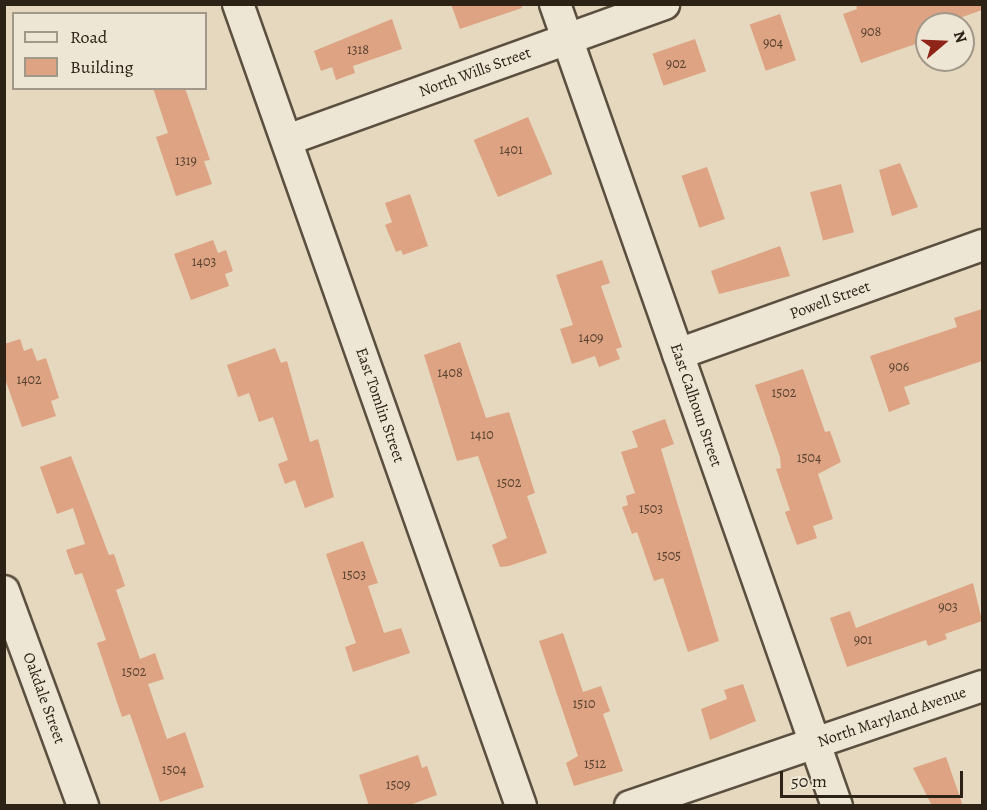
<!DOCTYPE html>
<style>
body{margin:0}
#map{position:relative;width:987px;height:810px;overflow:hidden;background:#e5d8be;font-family:Alegreya,serif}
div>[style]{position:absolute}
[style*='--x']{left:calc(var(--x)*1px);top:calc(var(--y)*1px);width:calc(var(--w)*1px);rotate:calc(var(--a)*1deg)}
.building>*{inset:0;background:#dda382;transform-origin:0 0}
.roads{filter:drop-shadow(2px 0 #5b5040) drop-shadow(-2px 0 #5b5040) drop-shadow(0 2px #5b5040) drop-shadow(0 -2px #5b5040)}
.minor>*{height:30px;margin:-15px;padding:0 15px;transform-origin:15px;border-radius:15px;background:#eee6d5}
span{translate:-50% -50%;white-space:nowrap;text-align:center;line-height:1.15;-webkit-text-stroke:6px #eee6d5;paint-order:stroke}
.number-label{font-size:14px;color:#594231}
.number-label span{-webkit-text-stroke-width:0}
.street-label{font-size:16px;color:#2d2216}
.frame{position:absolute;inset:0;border:6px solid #2d2216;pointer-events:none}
.legend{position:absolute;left:12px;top:12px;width:195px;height:78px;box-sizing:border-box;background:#eee6d5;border:2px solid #a19889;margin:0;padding:8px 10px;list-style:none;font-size:18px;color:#2d2216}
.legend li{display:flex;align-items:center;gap:12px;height:30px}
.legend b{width:30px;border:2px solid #a19889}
.north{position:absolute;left:915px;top:12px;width:60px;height:60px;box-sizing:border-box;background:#eee6d5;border:2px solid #a19889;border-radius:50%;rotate:71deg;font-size:16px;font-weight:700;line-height:24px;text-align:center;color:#2d2216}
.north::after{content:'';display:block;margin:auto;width:21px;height:27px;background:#8f2418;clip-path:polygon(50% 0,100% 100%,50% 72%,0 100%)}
.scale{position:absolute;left:780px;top:771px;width:183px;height:27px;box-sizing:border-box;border:3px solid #2d2216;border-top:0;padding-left:8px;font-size:18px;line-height:21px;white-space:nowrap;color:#2d2216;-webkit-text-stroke:4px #eee6d5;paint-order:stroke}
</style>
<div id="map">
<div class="building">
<div style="clip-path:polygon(451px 4px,522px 4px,522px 8px,460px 29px)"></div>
<div style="clip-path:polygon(856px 4px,982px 4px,982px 10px,954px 20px,956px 24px,927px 24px,927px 40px,861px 63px,843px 14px,857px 9px)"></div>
<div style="left:780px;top:14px;width:49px;height:32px;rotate:71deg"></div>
<div style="clip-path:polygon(392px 19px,402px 49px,353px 66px,355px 73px,336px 80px,332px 67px,321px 71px,314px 51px)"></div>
<div style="left:695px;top:39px;width:34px;height:45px;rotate:71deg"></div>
<div style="clip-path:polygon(153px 88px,185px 88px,210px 160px,204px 161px,212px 184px,176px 196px,156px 137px,168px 133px)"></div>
<div style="left:528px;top:117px;width:62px;height:59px;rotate:67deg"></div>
<div style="clip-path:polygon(900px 163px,918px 207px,892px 216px,879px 170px)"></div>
<div style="left:707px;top:167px;width:55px;height:27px;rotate:71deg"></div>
<div style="left:841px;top:184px;width:50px;height:32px;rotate:75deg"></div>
<div style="clip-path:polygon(410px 194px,428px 246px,403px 255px,401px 250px,396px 252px,385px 225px,392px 222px,385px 203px)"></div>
<div style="clip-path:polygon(213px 240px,218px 253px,226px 250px,233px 271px,225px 274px,229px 286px,191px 300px,174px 254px)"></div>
<div style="clip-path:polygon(780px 246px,790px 276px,719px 294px,711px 271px)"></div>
<div style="clip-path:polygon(602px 260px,610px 283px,601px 286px,622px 347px,616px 349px,620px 359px,599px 367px,595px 356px,572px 364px,560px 329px,573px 325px,556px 275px)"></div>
<div style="clip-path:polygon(982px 309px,982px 361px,904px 387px,910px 404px,889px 412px,870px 356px,957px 327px,954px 318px)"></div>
<div style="clip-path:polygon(20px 339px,24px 351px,32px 348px,37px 361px,46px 358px,59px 398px,51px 401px,56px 416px,22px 427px,4px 376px,4px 344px)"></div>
<div style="clip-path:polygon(460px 342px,486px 418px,509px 412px,535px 493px,527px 496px,547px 553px,509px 566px,500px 567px,492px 545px,507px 538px,478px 456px,457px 461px,424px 355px)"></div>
<div style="clip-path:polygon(275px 348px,281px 363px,287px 361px,310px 442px,318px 439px,334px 497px,305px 508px,295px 480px,285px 484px,278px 464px,288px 460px,273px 417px,259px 422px,249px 393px,238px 397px,227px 365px)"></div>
<div style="clip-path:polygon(803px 369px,825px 432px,830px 431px,841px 462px,818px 474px,833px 519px,813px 526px,817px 538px,797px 545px,785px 512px,790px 510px,776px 469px,781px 468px,780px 457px,755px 385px)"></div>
<div style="clip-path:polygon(665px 419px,674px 444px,661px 449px,719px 641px,688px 652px,663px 578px,654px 581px,637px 532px,632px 534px,622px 507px,628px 505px,626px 496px,635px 493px,621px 452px,638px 447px,632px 431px)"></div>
<div style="clip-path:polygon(71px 456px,109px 555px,114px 554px,125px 586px,116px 590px,140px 659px,155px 653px,164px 679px,148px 684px,167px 739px,185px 732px,204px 787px,160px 802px,130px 714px,122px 717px,97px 643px,106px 640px,82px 573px,75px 575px,66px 550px,85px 544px,73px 508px,57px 514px,40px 467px)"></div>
<div style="clip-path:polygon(363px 541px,378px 583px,368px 586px,384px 633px,401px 628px,410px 653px,353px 672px,345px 647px,356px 643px,326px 554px)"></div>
<div style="clip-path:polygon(973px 583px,982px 621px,945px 634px,947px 639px,928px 646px,926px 640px,847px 667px,830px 618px,850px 611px,856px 628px)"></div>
<div style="clip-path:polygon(563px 633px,583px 692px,601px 686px,610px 711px,603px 714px,623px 771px,574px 786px,566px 763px,578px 756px,539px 641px)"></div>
<div style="clip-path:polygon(743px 684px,756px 721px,710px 740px,701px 709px,727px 699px,724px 690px)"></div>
<div style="clip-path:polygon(418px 755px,422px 768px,427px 766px,437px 795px,407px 806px,369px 806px,359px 775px)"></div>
<div style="clip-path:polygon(946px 757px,963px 806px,932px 806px,913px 768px)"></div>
</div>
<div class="roads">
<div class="minor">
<div style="--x:238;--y:4;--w:850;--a:70.56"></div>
<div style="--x:555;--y:4;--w:850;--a:70.63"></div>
<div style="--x:287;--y:140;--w:401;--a:-19.8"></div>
<div style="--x:678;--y:354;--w:323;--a:-19.7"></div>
<div style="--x:4;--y:591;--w:229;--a:69.8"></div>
<div style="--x:630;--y:806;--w:372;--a:-18.8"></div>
</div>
</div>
<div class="number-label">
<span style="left:871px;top:32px">908</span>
<span style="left:773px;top:43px">904</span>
<span style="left:358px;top:50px">1318</span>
<span style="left:676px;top:64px">902</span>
<span style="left:511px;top:150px">1401</span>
<span style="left:186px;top:161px">1319</span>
<span style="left:204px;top:262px">1403</span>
<span style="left:591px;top:338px">1409</span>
<span style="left:899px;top:367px">906</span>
<span style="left:450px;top:373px">1408</span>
<span style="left:29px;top:380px">1402</span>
<span style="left:784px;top:393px">1502</span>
<span style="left:482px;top:435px">1410</span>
<span style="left:809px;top:458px">1504</span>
<span style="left:509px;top:483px">1502</span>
<span style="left:651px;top:509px">1503</span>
<span style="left:669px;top:556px">1505</span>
<span style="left:354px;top:575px">1503</span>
<span style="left:948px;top:607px">903</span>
<span style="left:863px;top:640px">901</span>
<span style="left:134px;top:672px">1502</span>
<span style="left:584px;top:704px">1510</span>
<span style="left:595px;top:764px">1512</span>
<span style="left:174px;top:770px">1504</span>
<span style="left:398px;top:785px">1509</span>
</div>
<div class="street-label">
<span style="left:475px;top:72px;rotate:-20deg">North Wills Street</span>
<span style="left:830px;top:300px;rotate:-20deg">Powell Street</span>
<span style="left:380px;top:405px;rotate:71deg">East Tomlin Street</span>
<span style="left:696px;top:405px;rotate:71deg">East Calhoun Street</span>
<span style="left:44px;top:698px;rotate:70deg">Oakdale Street</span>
<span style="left:892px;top:717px;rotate:-19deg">North Maryland Avenue</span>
</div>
<div class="frame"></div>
<ul class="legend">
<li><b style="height:8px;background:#eee6d5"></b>Road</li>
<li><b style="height:16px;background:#dda382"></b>Building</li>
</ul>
<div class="north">N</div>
<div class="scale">50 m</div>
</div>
